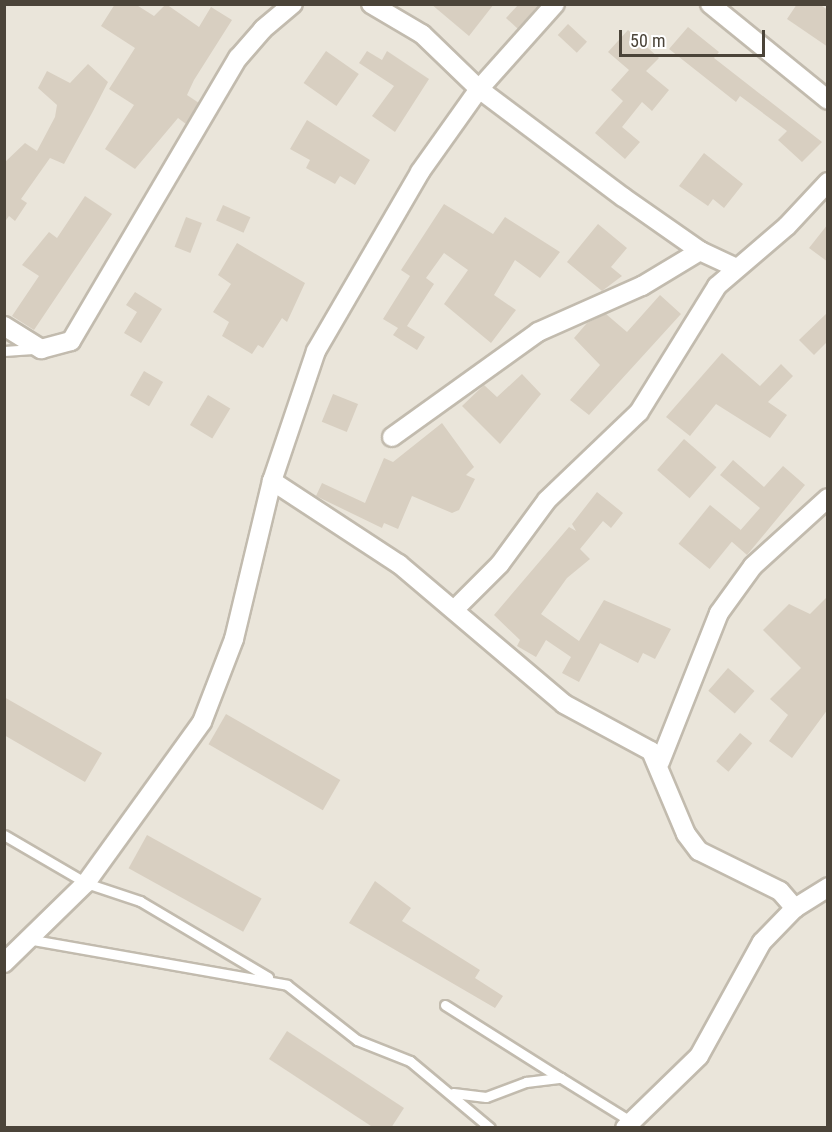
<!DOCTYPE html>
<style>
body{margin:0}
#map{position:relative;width:832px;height:1132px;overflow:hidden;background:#f6f3ec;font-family:"Roboto Condensed",sans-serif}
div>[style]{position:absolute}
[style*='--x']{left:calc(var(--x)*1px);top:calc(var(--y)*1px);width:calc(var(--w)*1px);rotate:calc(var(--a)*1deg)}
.residential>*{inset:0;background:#eae5da;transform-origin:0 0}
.building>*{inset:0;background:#d8cfc1;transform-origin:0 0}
.roads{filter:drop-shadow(2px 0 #c2bbae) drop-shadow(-2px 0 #c2bbae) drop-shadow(0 2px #c2bbae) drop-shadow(0 -2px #c2bbae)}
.lane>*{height:9px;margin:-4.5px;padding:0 4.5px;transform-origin:4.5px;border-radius:4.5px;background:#fff}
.street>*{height:18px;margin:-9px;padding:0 9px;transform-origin:9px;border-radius:9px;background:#fff}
span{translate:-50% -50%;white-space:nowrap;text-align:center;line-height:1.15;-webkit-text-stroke:5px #fff;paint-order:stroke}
.frame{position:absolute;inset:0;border:6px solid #4b4439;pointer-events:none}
.scale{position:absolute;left:619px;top:30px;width:146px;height:27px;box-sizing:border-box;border:3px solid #4b4439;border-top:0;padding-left:8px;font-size:18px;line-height:21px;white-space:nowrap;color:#4b4439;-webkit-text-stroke:4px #fff;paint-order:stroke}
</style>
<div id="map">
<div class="residential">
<div style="left:5px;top:5px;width:822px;height:1122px"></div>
</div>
<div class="building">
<div style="clip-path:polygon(115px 4px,135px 4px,154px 16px,166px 4px,199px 27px,211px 7px,232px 20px,194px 80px,187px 95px,199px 103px,186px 124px,178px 118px,135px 169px,105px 149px,134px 105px,109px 89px,135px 48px,101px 26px)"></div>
<div style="clip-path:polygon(431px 4px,494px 4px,469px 36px)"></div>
<div style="clip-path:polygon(519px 4px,539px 4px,518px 29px,506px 18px)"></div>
<div style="clip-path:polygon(797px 4px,819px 4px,828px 10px,828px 47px,787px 19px)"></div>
<div style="left:568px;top:24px;width:26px;height:15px;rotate:43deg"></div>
<div style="clip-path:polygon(688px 27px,719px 52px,714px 58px,822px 142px,802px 162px,778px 140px,787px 131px,740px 96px,736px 102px,669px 49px)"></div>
<div style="clip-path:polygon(628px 30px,659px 58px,646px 71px,669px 90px,652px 111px,642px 102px,622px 127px,640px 142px,625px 159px,595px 133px,623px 101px,611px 90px,629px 70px,608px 52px)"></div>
<div style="left:326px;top:51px;width:40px;height:39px;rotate:35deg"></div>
<div style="clip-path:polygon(367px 51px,382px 60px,387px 51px,429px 79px,395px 132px,372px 116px,394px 86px,359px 63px)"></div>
<div style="clip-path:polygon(88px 64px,108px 82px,92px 113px,64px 164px,50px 158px,21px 199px,27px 203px,15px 221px,9px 216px,4px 223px,4px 163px,25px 143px,37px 151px,55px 117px,57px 105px,38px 88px,47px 71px,70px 83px)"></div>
<div style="clip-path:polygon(307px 120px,370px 160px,355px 185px,340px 176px,335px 184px,306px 168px,310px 160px,290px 149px)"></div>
<div style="clip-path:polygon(704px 153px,743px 184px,724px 208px,713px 199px,708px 206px,679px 186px)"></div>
<div style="clip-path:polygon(85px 196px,112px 214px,34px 330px,12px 316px,39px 276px,22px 265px,49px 232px,57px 238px)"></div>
<div style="clip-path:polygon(444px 204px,493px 234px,505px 217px,560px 252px,540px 278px,515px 260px,494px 295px,516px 310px,491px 343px,444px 304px,468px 270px,444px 253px,426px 278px,434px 284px,407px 326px,425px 337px,417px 350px,393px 335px,398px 328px,383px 319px,410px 276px,401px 270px)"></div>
<div style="left:223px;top:205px;width:30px;height:17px;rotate:24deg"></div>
<div style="left:186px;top:217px;width:17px;height:32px;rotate:21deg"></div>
<div style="clip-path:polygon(598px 224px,627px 248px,611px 267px,622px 276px,602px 291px,567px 262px)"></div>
<div style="clip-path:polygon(828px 224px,828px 262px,809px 248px)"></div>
<div style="clip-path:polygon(237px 243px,305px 283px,287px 322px,282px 318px,263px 348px,258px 345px,252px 354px,222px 336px,229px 322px,213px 312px,231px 284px,218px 275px)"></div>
<div style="clip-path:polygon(135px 292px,162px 309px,141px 343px,124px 333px,137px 312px,126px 305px)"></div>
<div style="clip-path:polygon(660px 295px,681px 314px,589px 415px,570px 400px,600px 365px,574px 338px,587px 323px,606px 314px,627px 332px)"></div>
<div style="clip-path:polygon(828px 312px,828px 341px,814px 355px,799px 340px)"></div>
<div style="clip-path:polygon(722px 353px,760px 386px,781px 364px,793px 376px,768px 402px,787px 415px,770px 438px,716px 404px,690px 436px,666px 417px)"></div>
<div style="left:144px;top:371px;width:22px;height:28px;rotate:30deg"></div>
<div style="clip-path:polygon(522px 374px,541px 394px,500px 444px,462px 406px,484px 385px,497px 397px)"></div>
<div style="left:333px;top:394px;width:27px;height:30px;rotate:22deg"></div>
<div style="left:208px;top:395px;width:26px;height:35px;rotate:31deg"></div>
<div style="clip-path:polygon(442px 423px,474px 467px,466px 475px,475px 479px,459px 510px,452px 513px,412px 496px,398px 529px,384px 523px,382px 528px,316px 496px,322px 483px,365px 503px,384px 458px,393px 462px)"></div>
<div style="left:684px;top:439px;width:43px;height:41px;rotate:41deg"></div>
<div style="clip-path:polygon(733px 460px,764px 487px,783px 466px,805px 485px,747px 555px,731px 541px,760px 508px,720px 475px)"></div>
<div style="clip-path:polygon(597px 492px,623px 513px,611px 528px,603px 521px,580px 549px,590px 559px,567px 578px,541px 614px,579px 641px,604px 600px,671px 629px,655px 659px,643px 653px,638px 663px,600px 643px,579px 682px,562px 673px,571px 657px,546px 640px,536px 657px,517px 646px,520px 640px,494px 615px,569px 527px,576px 531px,572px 524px)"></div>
<div style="left:710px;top:505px;width:40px;height:50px;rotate:39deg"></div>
<div style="clip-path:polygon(828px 596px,828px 709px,792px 758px,769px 741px,788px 715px,770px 699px,801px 668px,763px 630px,789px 604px,810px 614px)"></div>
<div style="left:728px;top:668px;width:35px;height:30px;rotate:41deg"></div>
<div style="clip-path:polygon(4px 697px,102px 753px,85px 782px,4px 735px)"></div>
<div style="left:226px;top:714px;width:132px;height:35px;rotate:30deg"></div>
<div style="left:740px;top:733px;width:16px;height:37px;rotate:40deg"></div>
<div style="left:147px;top:835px;width:131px;height:38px;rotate:29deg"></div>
<div style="clip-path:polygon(375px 881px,411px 908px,402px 921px,480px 970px,475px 978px,503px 996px,495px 1008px,349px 923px)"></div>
<div style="clip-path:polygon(287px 1031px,404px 1108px,391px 1128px,374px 1128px,269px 1059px)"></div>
</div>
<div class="roads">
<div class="lane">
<div style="--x:4;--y:351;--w:29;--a:-4"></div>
<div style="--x:4;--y:835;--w:95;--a:30.3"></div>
<div style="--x:86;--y:883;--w:57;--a:18.4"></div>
<div style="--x:140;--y:901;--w:149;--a:30.7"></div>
<div style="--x:33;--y:940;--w:258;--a:10"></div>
<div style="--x:287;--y:985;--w:89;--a:38.2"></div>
<div style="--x:357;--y:1040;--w:57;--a:21.6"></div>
<div style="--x:410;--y:1061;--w:104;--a:39.9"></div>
<div style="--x:445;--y:1005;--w:135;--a:32.3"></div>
<div style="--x:453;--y:1093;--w:33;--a:7"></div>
<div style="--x:486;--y:1097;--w:43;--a:-20.6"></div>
<div style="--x:526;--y:1082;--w:35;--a:-7"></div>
<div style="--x:561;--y:1078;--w:84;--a:31.8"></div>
</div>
<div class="street">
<div style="--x:371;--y:4;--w:59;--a:30.5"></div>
<div style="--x:422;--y:34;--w:79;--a:44"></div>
<div style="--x:479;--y:89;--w:180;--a:36.9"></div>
<div style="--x:623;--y:197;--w:94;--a:35"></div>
<div style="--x:700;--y:251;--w:40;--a:25"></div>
<div style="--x:710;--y:4;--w:152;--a:39.1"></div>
<div style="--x:4;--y:326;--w:44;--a:31.9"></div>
<div style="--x:41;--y:349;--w:31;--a:-15"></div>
<div style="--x:71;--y:341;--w:329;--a:-59.5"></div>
<div style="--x:238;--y:58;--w:38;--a:-49"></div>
<div style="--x:263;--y:29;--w:39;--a:-40"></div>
<div style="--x:392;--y:437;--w:180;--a:-35.7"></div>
<div style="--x:538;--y:332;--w:114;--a:-23.9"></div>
<div style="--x:642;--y:286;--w:68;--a:-31.1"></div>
<div style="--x:272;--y:481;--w:152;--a:33.2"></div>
<div style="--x:399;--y:564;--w:216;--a:40.3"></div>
<div style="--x:564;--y:704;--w:99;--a:28.4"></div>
<div style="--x:651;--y:751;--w:90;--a:67.1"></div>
<div style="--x:686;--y:834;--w:21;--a:53"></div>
<div style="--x:699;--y:851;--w:90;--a:26.3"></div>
<div style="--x:780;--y:891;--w:23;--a:49"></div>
<div style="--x:454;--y:610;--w:65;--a:-45"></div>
<div style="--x:500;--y:564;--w:79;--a:-53.7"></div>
<div style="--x:547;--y:500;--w:127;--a:-43.7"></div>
<div style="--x:639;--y:412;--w:148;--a:-58.2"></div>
<div style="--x:717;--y:286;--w:92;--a:-40.6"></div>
<div style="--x:787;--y:226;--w:60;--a:-47"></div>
<div style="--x:660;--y:762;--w:160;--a:-68.4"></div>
<div style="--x:719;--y:613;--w:58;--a:-54.1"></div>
<div style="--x:753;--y:566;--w:101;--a:-42.2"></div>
<div style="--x:4;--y:963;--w:115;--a:-44.3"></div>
<div style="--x:86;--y:883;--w:198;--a:-54.2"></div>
<div style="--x:202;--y:722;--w:89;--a:-68.9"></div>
<div style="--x:234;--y:639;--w:163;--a:-76.5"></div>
<div style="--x:272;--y:481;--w:137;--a:-71.3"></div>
<div style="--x:316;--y:351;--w:207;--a:-59.8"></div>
<div style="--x:420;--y:172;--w:102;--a:-54.6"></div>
<div style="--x:479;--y:89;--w:114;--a:-48.2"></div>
<div style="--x:625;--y:1128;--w:103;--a:-44.2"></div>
<div style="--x:699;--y:1056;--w:130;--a:-61.1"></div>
<div style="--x:762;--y:942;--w:47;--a:-45.9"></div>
<div style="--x:795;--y:908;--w:39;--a:-32"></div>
</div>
</div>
<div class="frame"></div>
<div class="scale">50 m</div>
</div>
